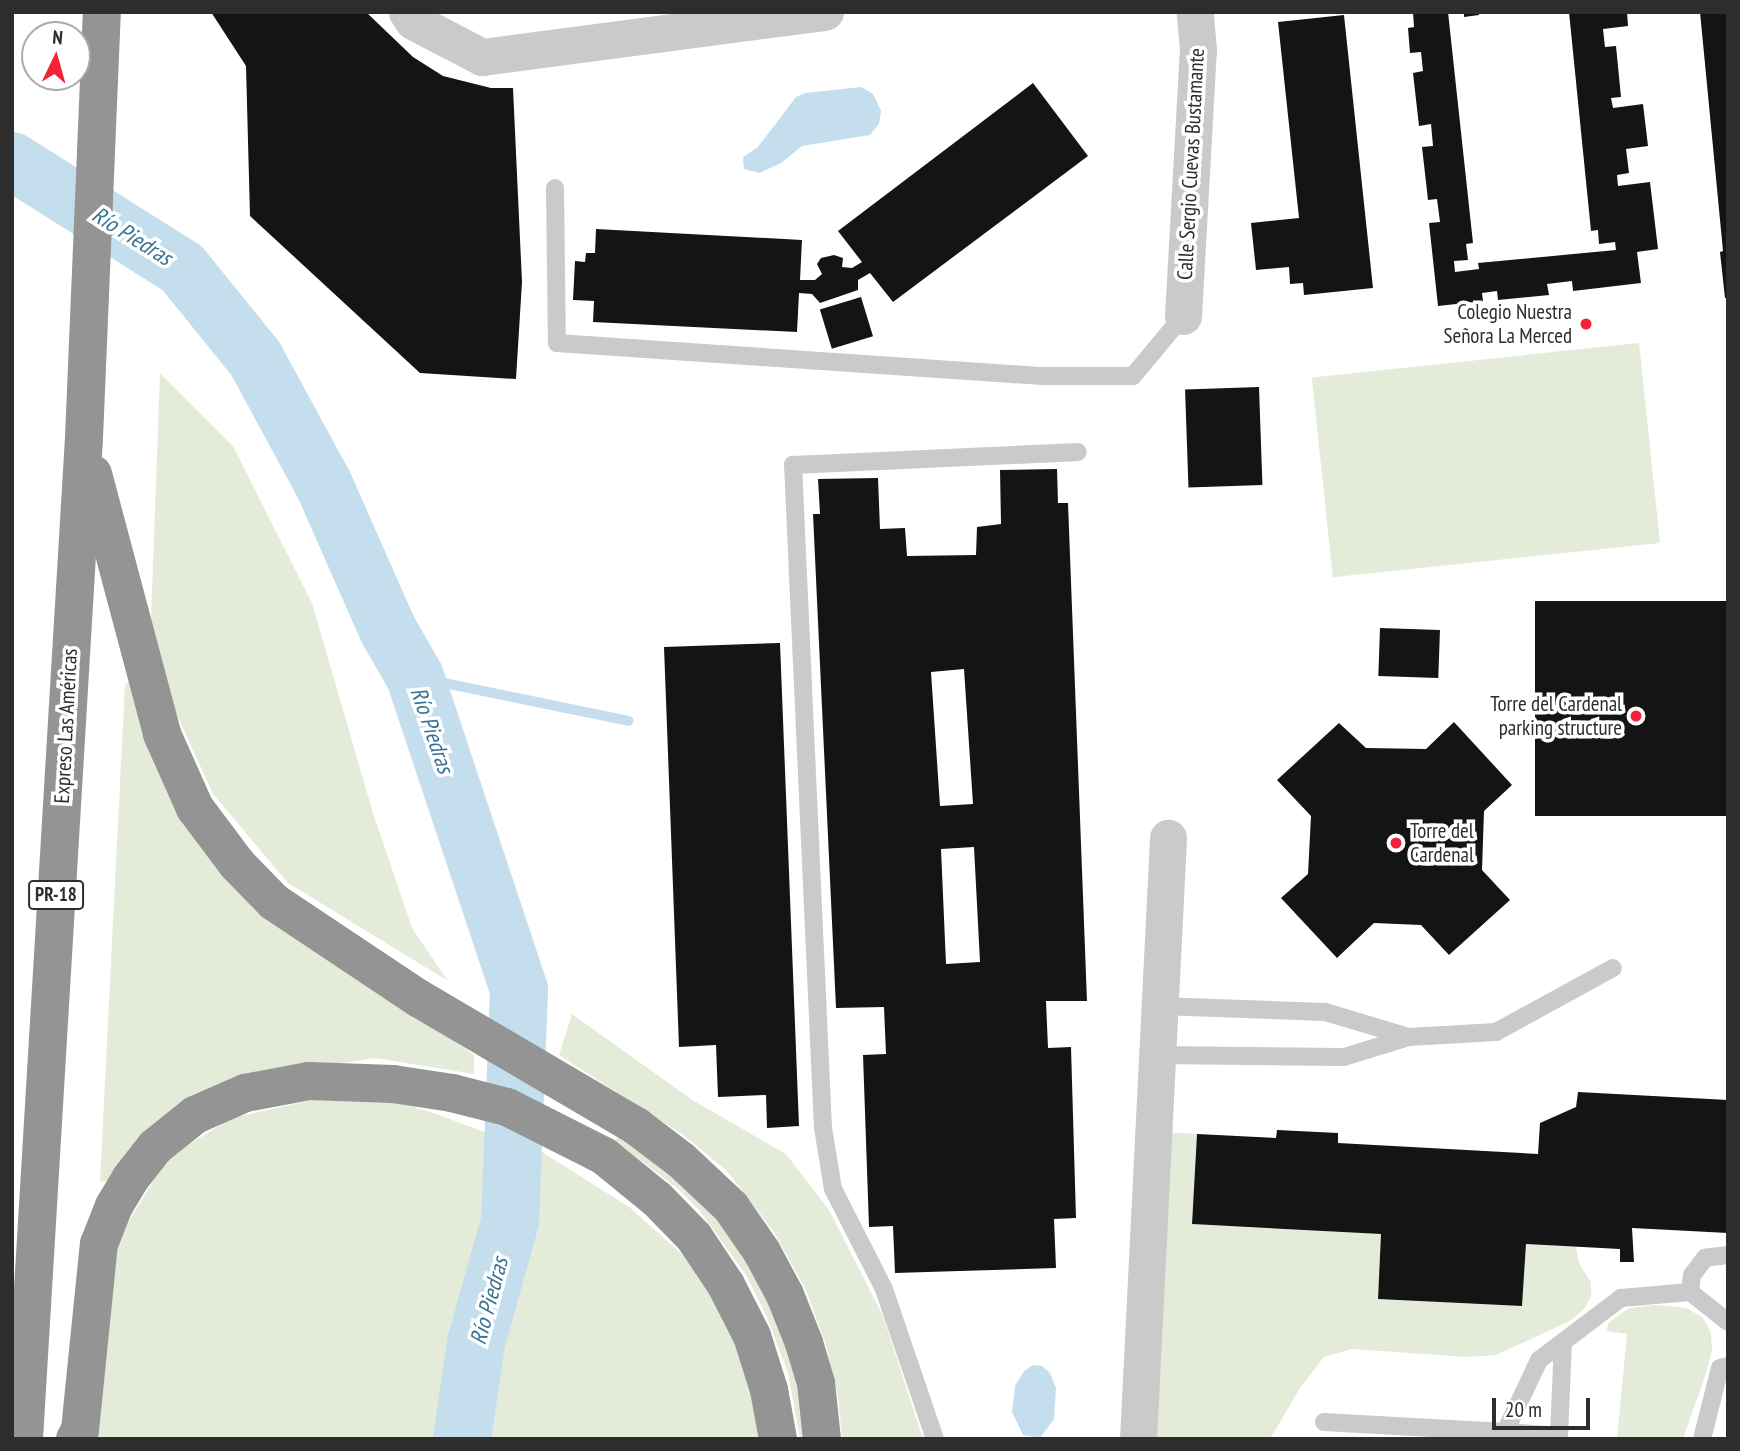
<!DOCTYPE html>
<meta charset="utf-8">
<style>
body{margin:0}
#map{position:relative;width:1740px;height:1451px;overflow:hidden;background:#fff;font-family:"PT Sans Narrow",sans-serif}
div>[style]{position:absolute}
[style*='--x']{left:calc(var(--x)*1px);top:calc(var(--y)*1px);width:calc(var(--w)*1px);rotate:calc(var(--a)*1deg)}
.green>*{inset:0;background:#e4ecd9;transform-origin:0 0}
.water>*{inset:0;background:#c4deed}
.stream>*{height:10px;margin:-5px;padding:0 5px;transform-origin:5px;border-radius:5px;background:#c4deed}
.river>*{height:58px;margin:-29px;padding:0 29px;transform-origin:29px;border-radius:29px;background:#c4deed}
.building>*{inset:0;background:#141414;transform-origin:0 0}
.lane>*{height:18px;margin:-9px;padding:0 9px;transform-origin:9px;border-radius:9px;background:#cacaca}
.street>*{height:37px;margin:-18.5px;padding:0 18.5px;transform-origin:18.5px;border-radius:18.5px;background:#cacaca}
.highway>*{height:38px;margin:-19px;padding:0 19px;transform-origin:19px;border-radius:19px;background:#949494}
.dots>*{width:19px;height:19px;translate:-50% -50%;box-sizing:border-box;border:4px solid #fff;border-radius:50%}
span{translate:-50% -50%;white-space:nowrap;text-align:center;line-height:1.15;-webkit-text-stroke:7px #fff;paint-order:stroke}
.shield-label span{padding:2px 5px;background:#fff;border:2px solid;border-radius:5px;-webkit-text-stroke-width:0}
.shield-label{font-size:19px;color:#2d2d2d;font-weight:700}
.street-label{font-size:21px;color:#2d2d2d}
.poi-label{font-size:21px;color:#2d2d2d}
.right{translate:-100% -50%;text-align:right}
.left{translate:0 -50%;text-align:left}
.water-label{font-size:23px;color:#367294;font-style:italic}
.frame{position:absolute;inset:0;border:14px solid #2d2d2d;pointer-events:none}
.north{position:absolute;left:21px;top:21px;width:70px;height:70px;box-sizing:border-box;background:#fff;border:2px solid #ababab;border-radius:50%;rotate:5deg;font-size:19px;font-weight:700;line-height:28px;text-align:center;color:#2d2d2d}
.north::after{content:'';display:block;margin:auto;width:24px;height:32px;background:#f02338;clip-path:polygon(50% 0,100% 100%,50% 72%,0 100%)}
.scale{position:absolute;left:1492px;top:1398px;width:98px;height:32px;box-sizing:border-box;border:4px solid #2d2d2d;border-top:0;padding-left:9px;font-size:21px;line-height:24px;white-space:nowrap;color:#2d2d2d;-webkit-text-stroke:5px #fff;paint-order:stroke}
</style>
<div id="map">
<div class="green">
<div style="left:1639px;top:343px;width:201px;height:329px;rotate:84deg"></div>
<div style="clip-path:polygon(160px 373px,233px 446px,312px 603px,373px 813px,412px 928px,448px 981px,288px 883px,213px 794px,161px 680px,151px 618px)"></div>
<div style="clip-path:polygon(132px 681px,205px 846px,414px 1013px,474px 1055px,474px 1074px,374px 1058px,258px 1077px,111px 1180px,100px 1182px,125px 684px)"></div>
<div style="clip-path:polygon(572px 1014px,694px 1101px,786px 1154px,829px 1210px,883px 1316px,923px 1439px,842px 1439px,838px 1397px,826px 1345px,806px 1290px,774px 1232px,726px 1170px,682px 1134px,559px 1055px)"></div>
<div style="clip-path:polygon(317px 1099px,393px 1101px,434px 1113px,497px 1137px,505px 1156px,504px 1200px,472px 1335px,457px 1439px,95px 1439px,119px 1237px,168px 1157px,232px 1118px)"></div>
<div style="clip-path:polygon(1161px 1132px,1197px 1134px,1192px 1224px,1381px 1234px,1378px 1299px,1522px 1306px,1526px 1244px,1576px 1247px,1579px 1263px,1591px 1282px,1591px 1297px,1583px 1310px,1570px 1321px,1496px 1355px,1467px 1357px,1352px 1349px,1324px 1357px,1300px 1388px,1270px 1439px,1154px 1439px)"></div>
<div style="clip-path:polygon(620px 1134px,703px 1202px,744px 1256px,788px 1341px,809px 1439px,800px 1439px,788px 1373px,767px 1317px,746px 1275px,699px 1210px,677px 1188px,615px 1141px)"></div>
<div style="clip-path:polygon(531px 1145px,629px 1207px,683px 1255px,717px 1291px,766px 1439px,470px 1439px,482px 1349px,512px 1250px,523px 1154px)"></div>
<div style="clip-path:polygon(1657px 1305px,1687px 1308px,1703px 1318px,1711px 1333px,1712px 1351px,1705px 1376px,1683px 1439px,1617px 1439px,1627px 1334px,1607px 1331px,1608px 1323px,1629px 1308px)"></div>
</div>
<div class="water">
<div style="clip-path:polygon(861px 87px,873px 94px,881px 111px,879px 124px,870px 135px,802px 146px,781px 163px,759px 173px,744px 169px,743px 157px,758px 147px,796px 97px,805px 93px)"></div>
<div style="clip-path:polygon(1033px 1365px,1042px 1366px,1050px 1373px,1056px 1388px,1054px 1419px,1040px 1438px,1023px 1435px,1012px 1412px,1015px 1386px,1024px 1371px)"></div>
</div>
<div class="stream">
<div style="--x:415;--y:677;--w:218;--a:11.6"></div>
</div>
<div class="river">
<div style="--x:12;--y:161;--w:201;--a:32.2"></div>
<div style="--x:182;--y:268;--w:116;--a:51"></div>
<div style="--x:255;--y:358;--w:145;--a:61.5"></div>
<div style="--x:324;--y:485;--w:158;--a:66.2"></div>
<div style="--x:388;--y:630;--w:54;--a:60.1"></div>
<div style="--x:415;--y:677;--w:330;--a:71.6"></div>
<div style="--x:519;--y:990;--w:231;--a:92.2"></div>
<div style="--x:510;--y:1221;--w:127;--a:105.6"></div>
<div style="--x:476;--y:1343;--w:97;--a:98.3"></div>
</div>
<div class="building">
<div style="clip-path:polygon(211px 12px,366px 12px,413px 57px,443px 76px,491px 88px,513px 88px,522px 282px,516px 379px,420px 373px,250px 216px,246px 66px)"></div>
<div style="clip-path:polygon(1413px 12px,1448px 12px,1473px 243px,1466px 244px,1468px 260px,1454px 261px,1455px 272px,1479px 269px,1478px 263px,1616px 250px,1615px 242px,1599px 244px,1598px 230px,1591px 231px,1569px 12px,1627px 12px,1628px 26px,1603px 29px,1605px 47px,1616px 46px,1621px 97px,1611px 98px,1613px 108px,1643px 104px,1648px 146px,1626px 149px,1629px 173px,1617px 175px,1618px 186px,1650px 182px,1658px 249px,1637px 252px,1641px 283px,1573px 291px,1572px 281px,1547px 284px,1549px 295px,1498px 300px,1497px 291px,1482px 293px,1483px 301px,1438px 306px,1429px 223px,1440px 222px,1437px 199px,1428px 200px,1422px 147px,1433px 146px,1431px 124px,1419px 126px,1413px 73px,1423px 71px,1421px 52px,1410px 53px,1408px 28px,1414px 27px)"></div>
<div style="clip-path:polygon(1464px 12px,1479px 12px,1479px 15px,1464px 17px)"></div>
<div style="clip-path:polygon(1700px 12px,1728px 12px,1728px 298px,1725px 298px,1720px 252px,1723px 251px)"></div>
<div style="clip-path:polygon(1344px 15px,1373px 288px,1304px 295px,1303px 283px,1290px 284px,1289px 267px,1256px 270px,1251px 223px,1299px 218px,1278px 22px)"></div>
<div style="clip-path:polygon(1033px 83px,1088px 156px,893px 302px,870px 273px,858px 280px,858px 290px,820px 303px,812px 294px,799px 293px,797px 332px,593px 322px,594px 301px,573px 300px,575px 261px,585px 262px,586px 253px,595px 253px,596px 229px,802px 240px,800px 280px,815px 280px,822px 274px,817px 264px,821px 258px,834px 255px,843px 258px,842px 267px,852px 268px,862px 262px,838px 231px)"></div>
<div style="left:861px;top:297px;width:41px;height:43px;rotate:73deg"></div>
<div style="left:1259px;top:387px;width:98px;height:74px;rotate:88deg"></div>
<div style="clip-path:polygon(evenodd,1057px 469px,1058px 503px,1068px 503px,1087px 1001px,1046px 1001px,1048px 1048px,1071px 1047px,1076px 1218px,1054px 1219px,1056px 1268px,895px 1273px,893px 1226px,869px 1227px,863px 1055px,886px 1054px,884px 1007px,836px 1008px,813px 514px,820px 514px,818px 479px,878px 478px,880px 529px,905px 528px,907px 556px,976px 555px,977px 527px,1001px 524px,1000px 470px,1057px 469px,964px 669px,973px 804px,940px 806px,931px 672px,964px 669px,1057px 469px,974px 847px,980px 962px,946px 964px,941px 849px,974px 847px)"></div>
<div style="left:1728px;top:601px;width:215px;height:193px;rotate:90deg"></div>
<div style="left:1380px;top:628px;width:60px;height:48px;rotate:2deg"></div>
<div style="clip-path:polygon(780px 643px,799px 1126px,767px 1128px,766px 1095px,718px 1097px,716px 1045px,679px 1047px,664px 647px)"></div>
<div style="clip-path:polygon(1454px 722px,1512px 785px,1484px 811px,1482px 870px,1510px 900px,1449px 955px,1421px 925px,1374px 923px,1337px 958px,1281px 898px,1308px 874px,1311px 816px,1277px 780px,1339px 723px,1366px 748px,1426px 749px)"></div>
<div style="clip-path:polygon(1578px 1092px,1728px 1100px,1728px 1233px,1632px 1228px,1634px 1262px,1620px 1262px,1620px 1249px,1526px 1244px,1522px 1306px,1378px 1299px,1381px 1234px,1192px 1224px,1197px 1134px,1276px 1138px,1277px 1130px,1338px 1133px,1338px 1143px,1538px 1154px,1540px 1123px,1576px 1107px)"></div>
</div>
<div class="lane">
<div style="--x:555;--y:188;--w:155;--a:89.3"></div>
<div style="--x:557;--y:343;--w:487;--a:3.9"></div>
<div style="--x:1043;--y:376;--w:90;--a:0"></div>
<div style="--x:1133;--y:376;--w:78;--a:-50.2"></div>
<div style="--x:1409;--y:1037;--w:87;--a:-3.3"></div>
<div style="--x:1496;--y:1032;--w:133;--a:-28.7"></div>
<div style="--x:1157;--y:1055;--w:187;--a:0.6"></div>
<div style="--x:1344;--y:1057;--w:68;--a:-17.1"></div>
<div style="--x:1409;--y:1037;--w:88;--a:-163.4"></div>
<div style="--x:1325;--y:1012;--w:166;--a:-177.9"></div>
<div style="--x:1728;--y:1255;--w:23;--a:173"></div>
<div style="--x:1705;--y:1258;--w:21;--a:127"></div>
<div style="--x:1692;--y:1275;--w:17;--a:97"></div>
<div style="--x:1690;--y:1292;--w:48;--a:38.3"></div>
<div style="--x:1324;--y:1422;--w:181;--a:3.2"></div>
<div style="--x:1505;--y:1432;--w:80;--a:-64.7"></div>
<div style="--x:1539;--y:1360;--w:103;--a:-37.1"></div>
<div style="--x:1621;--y:1298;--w:69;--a:-5"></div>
<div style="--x:1505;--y:1432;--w:54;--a:4.2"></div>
<div style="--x:1559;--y:1436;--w:94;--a:-87.6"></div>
<div style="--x:935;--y:1439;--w:158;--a:-108.8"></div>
<div style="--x:884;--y:1289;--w:112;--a:-117"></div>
<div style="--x:833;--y:1189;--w:62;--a:-99.3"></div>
<div style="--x:823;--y:1128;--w:664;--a:-92.59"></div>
<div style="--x:793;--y:465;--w:285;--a:-2.6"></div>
<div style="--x:1702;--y:1439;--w:73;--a:-75.8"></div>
<div style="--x:1720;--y:1368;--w:8;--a:-14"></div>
</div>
<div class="street">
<div style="--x:407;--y:12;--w:11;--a:56"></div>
<div style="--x:413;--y:21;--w:78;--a:27.6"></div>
<div style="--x:482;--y:57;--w:346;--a:-7.5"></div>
<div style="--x:1183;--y:316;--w:266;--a:-86.8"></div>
<div style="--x:1198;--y:50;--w:38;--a:-95"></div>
<div style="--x:1138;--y:1439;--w:602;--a:-87.14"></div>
</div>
<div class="highway">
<div style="--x:93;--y:474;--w:269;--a:75.1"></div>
<div style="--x:162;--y:734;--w:81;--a:66"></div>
<div style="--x:195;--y:808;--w:70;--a:53.1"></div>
<div style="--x:237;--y:864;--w:53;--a:45.8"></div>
<div style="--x:274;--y:902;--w:173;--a:33.7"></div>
<div style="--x:418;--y:998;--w:253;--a:30.4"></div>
<div style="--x:636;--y:1126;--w:56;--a:37.1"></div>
<div style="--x:681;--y:1160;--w:69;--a:43.2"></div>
<div style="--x:731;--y:1207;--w:55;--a:55.4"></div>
<div style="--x:762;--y:1252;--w:49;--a:61.9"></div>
<div style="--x:785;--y:1295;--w:52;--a:68.4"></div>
<div style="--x:804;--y:1343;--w:42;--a:73.3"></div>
<div style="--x:816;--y:1383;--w:56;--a:83.9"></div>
<div style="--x:24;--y:1439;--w:1003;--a:-86.57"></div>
<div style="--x:84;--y:438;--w:426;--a:-87.6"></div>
<div style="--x:75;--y:1439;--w:10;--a:-61"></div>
<div style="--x:80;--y:1430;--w:187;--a:-84.2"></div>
<div style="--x:99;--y:1244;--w:41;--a:-68.5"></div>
<div style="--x:114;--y:1206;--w:31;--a:-59"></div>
<div style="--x:130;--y:1179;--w:41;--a:-52"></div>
<div style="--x:155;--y:1147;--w:51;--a:-38.7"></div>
<div style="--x:195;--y:1115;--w:55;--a:-23.7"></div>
<div style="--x:245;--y:1093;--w:65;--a:-10.6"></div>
<div style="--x:309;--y:1081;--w:84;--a:2"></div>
<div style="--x:393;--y:1084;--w:60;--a:8.7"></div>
<div style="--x:452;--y:1093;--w:57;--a:14.3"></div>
<div style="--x:507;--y:1107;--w:109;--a:26.8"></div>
<div style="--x:604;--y:1156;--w:68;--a:39.1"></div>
<div style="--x:657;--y:1199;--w:53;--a:45.8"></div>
<div style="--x:694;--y:1237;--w:58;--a:56.3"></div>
<div style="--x:726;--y:1285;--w:57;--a:63"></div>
<div style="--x:752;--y:1336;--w:57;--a:72.5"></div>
<div style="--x:769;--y:1390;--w:50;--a:79.6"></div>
</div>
<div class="dots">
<div style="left:1586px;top:324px;background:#f02338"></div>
<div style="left:1636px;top:716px;background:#f02338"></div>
<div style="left:1396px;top:843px;background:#f02338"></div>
</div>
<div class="shield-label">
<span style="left:56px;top:895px">PR-18</span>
</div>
<div class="street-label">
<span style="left:1191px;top:164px;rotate:-87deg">Calle Sergio Cuevas Bustamante</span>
<span style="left:66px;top:726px;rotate:-87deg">Expreso Las Américas</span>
</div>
<div class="poi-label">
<span class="right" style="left:1572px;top:324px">Colegio Nuestra<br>Señora La Merced</span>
<span class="right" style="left:1622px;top:716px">Torre del Cardenal<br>parking structure</span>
<span class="left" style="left:1410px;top:843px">Torre del<br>Cardenal</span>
</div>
<div class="water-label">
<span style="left:132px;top:236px;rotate:32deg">Río Piedras</span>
<span style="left:432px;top:730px;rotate:71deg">Río Piedras</span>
<span style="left:489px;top:1301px;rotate:-75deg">Río Piedras</span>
</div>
<div class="frame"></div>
<div class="north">N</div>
<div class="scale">20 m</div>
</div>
